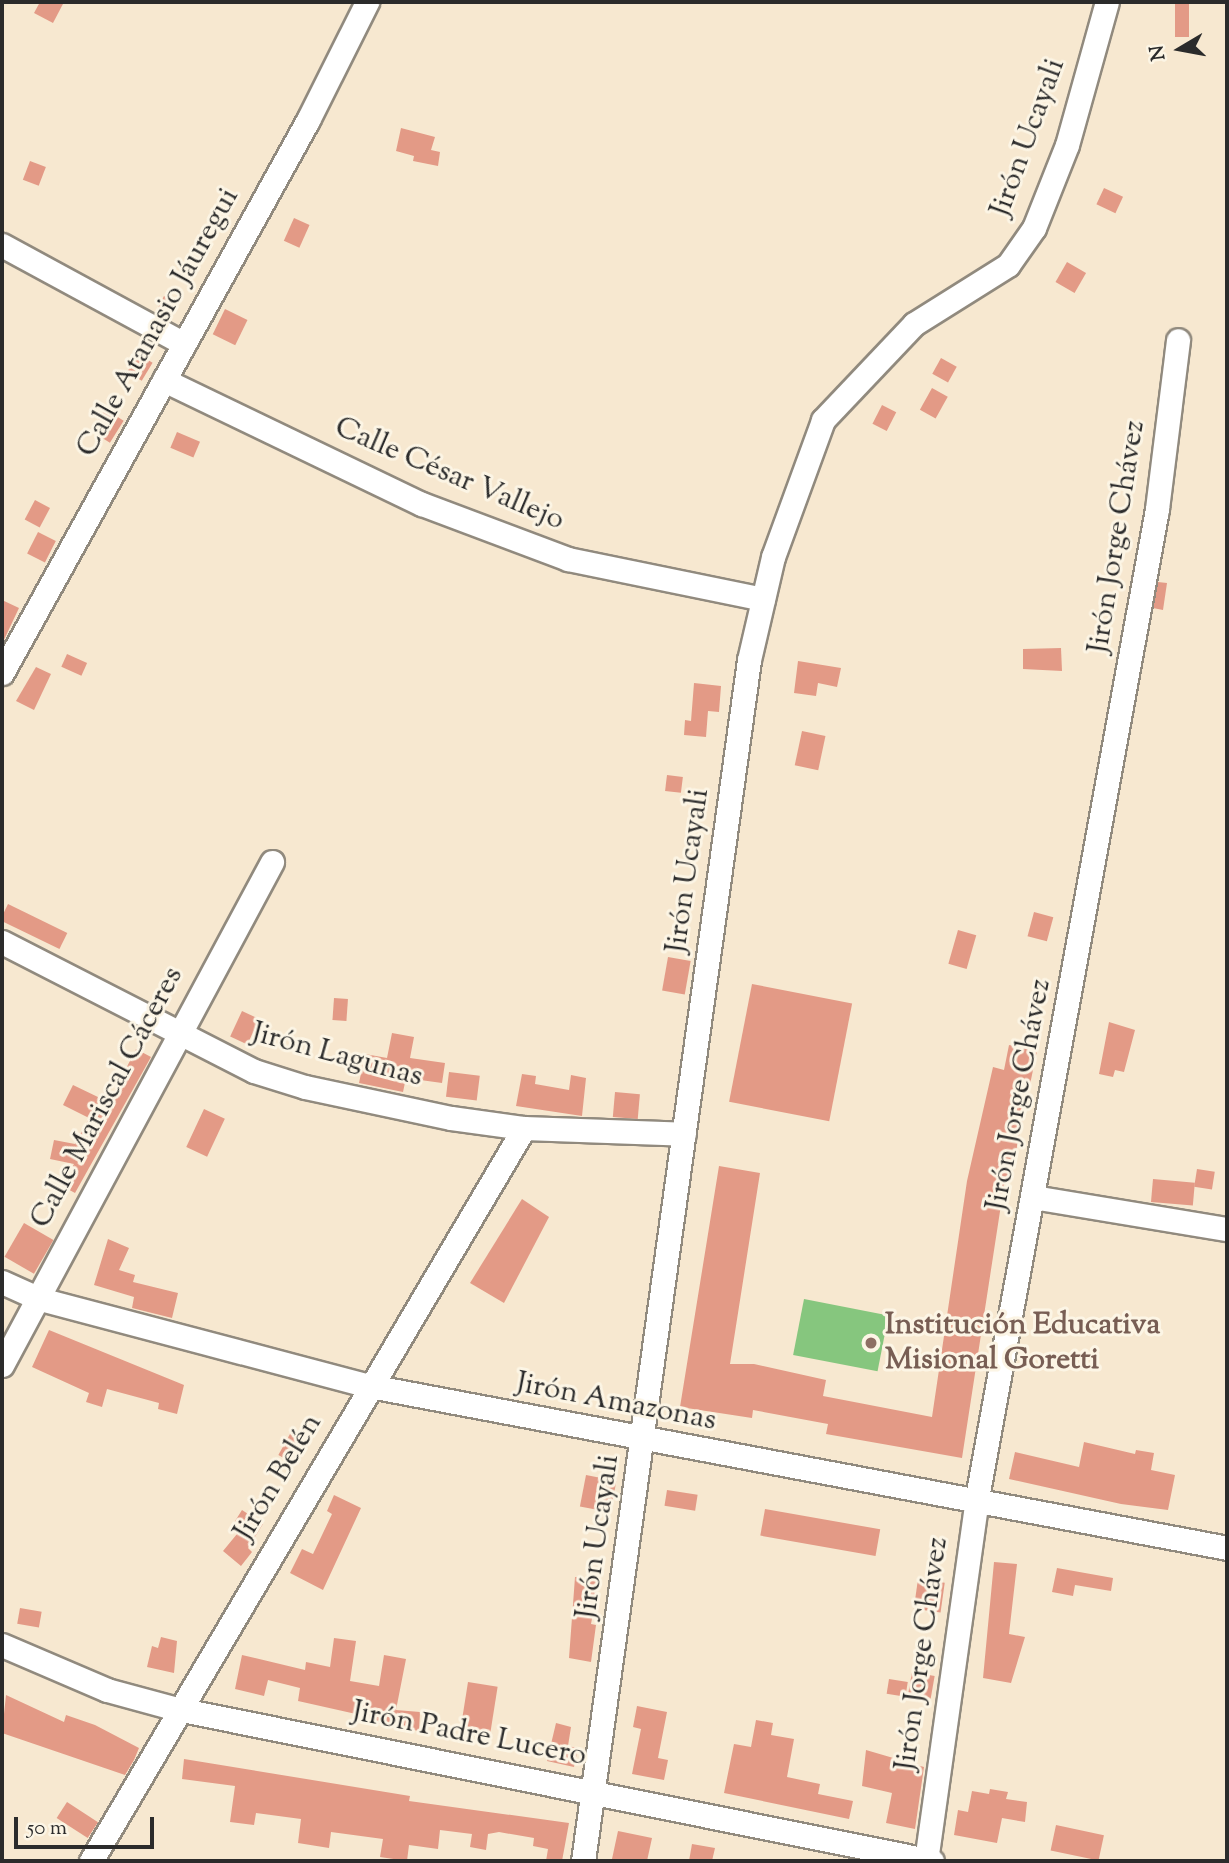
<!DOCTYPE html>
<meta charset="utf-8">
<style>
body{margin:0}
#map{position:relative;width:1229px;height:1863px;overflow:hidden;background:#f7e8d0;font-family:"Sorts Mill Goudy",serif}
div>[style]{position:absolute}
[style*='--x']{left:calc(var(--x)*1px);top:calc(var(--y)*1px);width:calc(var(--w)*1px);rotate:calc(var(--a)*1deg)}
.green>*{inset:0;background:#86c67e;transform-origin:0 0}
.building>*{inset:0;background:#e39a86;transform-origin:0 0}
.roads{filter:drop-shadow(2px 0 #918a7e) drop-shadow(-2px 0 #918a7e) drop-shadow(0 2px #918a7e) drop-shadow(0 -2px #918a7e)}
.minor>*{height:23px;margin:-11.5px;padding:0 11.5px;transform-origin:11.5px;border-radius:11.5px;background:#fff}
.dots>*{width:19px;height:19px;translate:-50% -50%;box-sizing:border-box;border:4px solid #fcf5e5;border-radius:50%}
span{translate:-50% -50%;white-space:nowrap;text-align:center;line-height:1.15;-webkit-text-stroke:6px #fcf5e5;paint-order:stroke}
.street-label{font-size:30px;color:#2b2b2b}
.education-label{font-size:30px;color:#785e54;font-weight:700}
.left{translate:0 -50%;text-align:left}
.frame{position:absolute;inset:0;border:4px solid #2b2b2b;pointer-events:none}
.north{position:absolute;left:1145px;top:14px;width:70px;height:70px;-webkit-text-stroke:5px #fcf5e5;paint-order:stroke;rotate:260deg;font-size:19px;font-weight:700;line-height:28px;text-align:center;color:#2b2b2b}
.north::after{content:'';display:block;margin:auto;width:24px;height:32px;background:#2b2b2b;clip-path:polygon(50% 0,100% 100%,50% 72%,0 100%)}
.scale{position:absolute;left:14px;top:1817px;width:140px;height:32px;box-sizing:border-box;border:4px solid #2b2b2b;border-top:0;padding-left:9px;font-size:21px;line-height:24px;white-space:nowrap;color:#2b2b2b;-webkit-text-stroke:5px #fcf5e5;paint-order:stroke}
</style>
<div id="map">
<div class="green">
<div style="left:804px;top:1299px;width:86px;height:57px;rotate:11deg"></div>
</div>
<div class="building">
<div style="clip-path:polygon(40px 2px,64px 2px,53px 23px,34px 13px)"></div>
<div style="left:1175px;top:2px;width:14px;height:35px"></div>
<div style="clip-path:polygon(401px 128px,435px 137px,431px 150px,440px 152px,438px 166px,413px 161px,414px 156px,396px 151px)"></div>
<div style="left:30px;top:161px;width:17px;height:20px;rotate:21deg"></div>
<div style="left:1104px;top:188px;width:21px;height:18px;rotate:25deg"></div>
<div style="left:294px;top:218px;width:17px;height:25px;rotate:24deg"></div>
<div style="left:1067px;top:262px;width:22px;height:23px;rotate:30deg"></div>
<div style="left:164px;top:296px;width:16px;height:19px;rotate:27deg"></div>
<div style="left:225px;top:309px;width:25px;height:28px;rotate:26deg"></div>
<div style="left:138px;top:354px;width:17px;height:21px;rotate:31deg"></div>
<div style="left:941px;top:358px;width:18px;height:18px;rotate:29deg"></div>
<div style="left:932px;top:388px;width:18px;height:25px;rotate:29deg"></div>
<div style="left:882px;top:405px;width:16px;height:21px;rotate:27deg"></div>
<div style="left:105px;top:409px;width:22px;height:26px;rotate:32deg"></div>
<div style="left:177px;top:432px;width:25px;height:17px;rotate:23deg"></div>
<div style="left:35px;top:500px;width:17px;height:22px;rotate:28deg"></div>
<div style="left:38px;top:532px;width:20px;height:24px;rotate:27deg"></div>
<div style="clip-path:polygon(1158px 582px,1167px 583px,1163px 610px,1153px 608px)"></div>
<div style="clip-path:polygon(2px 600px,19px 608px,2px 644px)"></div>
<div style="clip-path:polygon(1061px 648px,1062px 671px,1023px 669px,1023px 649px)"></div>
<div style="left:67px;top:654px;width:22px;height:14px;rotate:24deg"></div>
<div style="clip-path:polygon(798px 661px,841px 668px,837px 687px,818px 683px,816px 696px,794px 693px)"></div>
<div style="clip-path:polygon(36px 667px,51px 674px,34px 710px,16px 701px)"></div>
<div style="clip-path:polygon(694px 683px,721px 686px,719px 712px,708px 711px,706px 737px,684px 735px,685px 720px,691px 721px)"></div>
<div style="left:802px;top:731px;width:24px;height:35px;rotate:12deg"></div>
<div style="left:667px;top:775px;width:16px;height:16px;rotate:7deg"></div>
<div style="left:8px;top:904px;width:66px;height:18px;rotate:26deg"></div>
<div style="left:1034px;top:912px;width:20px;height:25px;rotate:15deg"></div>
<div style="left:958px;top:930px;width:19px;height:35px;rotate:16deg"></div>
<div style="left:668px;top:957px;width:23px;height:34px;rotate:10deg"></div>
<div style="left:752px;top:984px;width:102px;height:120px;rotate:11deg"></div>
<div style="left:334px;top:998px;width:14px;height:22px;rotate:4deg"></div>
<div style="left:242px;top:1011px;width:19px;height:28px;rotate:25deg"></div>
<div style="clip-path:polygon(1109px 1022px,1135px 1030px,1124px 1072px,1115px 1070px,1113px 1077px,1099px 1074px)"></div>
<div style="clip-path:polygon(392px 1033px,414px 1037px,410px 1058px,445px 1063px,442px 1083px,406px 1078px,403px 1092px,359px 1083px,365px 1054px,387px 1058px)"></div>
<div style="clip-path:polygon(1009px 1045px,1037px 1051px,1010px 1180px,1005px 1179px,962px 1458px,826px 1434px,828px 1424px,753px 1410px,752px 1418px,680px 1407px,719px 1166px,760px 1173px,730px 1364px,754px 1364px,826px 1380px,823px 1396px,932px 1417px,967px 1181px,993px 1067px,1004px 1070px)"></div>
<div style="clip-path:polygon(136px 1049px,151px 1057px,75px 1193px,62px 1186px,74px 1164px,50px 1159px,54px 1140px,75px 1144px,89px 1118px,63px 1105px,73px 1085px,100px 1098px,104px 1092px,112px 1096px)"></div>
<div style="left:449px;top:1072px;width:31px;height:25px;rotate:7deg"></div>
<div style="clip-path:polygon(522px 1074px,536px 1076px,535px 1084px,569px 1090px,571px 1075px,586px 1078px,582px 1116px,516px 1106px)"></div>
<div style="left:615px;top:1092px;width:25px;height:25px;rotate:5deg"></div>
<div style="left:204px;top:1109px;width:23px;height:42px;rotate:25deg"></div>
<div style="left:1197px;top:1169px;width:18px;height:18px;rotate:9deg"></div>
<div style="left:1153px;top:1179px;width:42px;height:23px;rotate:5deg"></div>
<div style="clip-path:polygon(522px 1199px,549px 1217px,504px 1303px,470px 1283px)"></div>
<div style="left:24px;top:1223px;width:34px;height:39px;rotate:30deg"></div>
<div style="clip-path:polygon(108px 1239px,129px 1248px,119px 1270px,135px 1275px,133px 1282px,178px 1293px,172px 1318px,132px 1308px,134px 1297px,94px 1285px)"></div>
<div style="clip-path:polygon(49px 1330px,184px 1385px,177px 1414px,158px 1409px,159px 1403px,107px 1389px,102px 1407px,86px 1402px,89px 1393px,32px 1367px)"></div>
<div style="left:290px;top:1434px;width:21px;height:24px;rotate:29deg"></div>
<div style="clip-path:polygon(1084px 1442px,1135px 1454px,1136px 1450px,1154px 1453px,1151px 1470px,1175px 1475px,1168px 1510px,1121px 1504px,1009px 1479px,1015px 1452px,1079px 1467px)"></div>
<div style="left:586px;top:1475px;width:31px;height:32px;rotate:11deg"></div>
<div style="left:667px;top:1490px;width:31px;height:16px;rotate:9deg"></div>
<div style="clip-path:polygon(334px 1495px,361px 1508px,323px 1590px,290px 1573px,302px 1549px,313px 1554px,332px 1514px,327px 1511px)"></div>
<div style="left:765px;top:1509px;width:117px;height:27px;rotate:10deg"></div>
<div style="clip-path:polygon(242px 1510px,263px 1524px,248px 1548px,252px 1552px,241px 1566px,223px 1551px,237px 1534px,230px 1529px)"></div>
<div style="clip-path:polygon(994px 1562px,1017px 1564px,1009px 1634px,1025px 1637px,1011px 1683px,983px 1678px)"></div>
<div style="clip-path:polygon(1057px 1568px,1113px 1578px,1111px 1591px,1075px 1585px,1073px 1596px,1052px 1592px)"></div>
<div style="clip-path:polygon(575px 1577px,599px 1581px,591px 1624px,596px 1625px,591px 1662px,569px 1658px)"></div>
<div style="left:918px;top:1579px;width:27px;height:30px;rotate:8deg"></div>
<div style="left:20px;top:1608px;width:22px;height:16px;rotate:10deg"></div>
<div style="clip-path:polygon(161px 1637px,177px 1641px,174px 1673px,147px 1667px,152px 1646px,158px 1648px)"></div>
<div style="clip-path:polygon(334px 1638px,356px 1641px,350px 1681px,379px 1686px,384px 1655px,406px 1659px,396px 1710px,420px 1712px,419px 1731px,355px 1719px,356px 1714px,298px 1701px,300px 1688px,268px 1680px,264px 1696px,235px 1689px,242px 1655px,305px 1670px,306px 1662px,330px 1667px)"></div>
<div style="left:912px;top:1672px;width:23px;height:23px;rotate:10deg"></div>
<div style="left:889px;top:1679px;width:19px;height:15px;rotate:9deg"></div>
<div style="left:468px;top:1682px;width:30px;height:46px;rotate:9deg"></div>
<div style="clip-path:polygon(6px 1695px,64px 1722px,66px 1715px,95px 1725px,139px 1748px,134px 1760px,125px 1775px,2px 1733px)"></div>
<div style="clip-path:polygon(637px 1706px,667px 1712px,658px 1758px,668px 1760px,664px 1780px,632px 1774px,641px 1729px,633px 1727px)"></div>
<div style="clip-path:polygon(756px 1720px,773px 1723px,771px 1735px,794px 1739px,787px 1777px,820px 1784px,818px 1794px,853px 1801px,849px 1819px,724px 1793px,734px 1744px,751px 1747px)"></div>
<div style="clip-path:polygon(556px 1723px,571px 1727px,568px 1746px,578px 1748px,574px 1767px,547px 1761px)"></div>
<div style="clip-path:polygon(866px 1750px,924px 1767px,915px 1829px,886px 1823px,892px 1793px,862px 1786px)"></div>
<div style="clip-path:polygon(184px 1759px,410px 1796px,409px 1801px,569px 1823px,562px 1861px,546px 1861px,548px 1849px,533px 1846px,534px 1838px,499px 1832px,488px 1834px,486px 1850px,470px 1847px,472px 1834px,440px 1830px,438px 1849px,409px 1845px,407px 1861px,380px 1857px,383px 1839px,331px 1832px,329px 1848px,298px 1843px,301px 1819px,256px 1813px,254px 1825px,230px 1822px,235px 1786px,182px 1779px)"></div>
<div style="clip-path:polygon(990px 1789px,1008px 1792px,1006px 1799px,1027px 1802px,1025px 1822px,1002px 1818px,997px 1843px,954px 1835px,958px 1810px,968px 1812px,972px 1791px,989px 1794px)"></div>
<div style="left:67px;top:1802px;width:37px;height:19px;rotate:33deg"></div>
<div style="left:1056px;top:1825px;width:49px;height:26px;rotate:12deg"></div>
<div style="clip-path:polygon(618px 1831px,652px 1838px,647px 1861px,612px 1859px)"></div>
<div style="clip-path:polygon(692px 1844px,715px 1848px,712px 1861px,689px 1861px)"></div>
</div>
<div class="roads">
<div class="minor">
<div style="--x:2;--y:245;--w:207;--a:28.5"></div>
<div style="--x:164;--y:380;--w:286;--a:25.7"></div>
<div style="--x:422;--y:504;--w:156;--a:20.6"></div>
<div style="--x:568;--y:559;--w:199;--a:11.6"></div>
<div style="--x:2;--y:673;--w:632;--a:-61.04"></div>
<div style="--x:308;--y:120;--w:132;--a:-63.4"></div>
<div style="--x:2;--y:942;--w:283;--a:27.1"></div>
<div style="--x:254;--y:1071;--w:53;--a:17.4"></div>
<div style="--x:305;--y:1087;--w:149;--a:12"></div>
<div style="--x:451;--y:1118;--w:74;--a:7.8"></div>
<div style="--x:524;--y:1128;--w:160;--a:2.1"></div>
<div style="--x:1033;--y:1197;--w:197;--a:9.4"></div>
<div style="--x:2;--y:1282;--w:42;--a:24.1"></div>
<div style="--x:40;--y:1299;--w:341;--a:14.8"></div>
<div style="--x:370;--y:1386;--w:872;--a:10.7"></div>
<div style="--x:2;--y:1365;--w:571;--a:-61.77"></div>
<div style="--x:2;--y:1645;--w:114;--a:23.2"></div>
<div style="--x:107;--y:1690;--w:73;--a:15.2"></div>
<div style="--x:177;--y:1709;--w:770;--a:11.38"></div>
<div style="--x:91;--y:1861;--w:851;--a:-59.43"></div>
<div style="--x:583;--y:1861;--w:1212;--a:-82.13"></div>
<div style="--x:749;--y:660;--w:106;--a:-76.9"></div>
<div style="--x:773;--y:557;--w:146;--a:-69.9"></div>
<div style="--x:823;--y:420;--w:132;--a:-46.5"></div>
<div style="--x:914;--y:324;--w:111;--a:-32.1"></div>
<div style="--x:1008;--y:265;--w:45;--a:-54.9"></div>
<div style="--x:1034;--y:228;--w:89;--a:-68.3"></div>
<div style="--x:1067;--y:145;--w:148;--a:-74.4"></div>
<div style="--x:926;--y:1861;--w:361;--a:-82"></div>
<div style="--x:976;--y:1503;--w:1010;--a:-79.68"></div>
<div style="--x:1157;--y:509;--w:170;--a:-82.9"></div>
</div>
</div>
<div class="dots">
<div style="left:871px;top:1343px;background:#8d6e63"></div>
</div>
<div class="street-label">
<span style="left:1029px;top:138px;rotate:-70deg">Jirón Ucayali</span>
<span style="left:159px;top:323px;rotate:-61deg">Calle Atanasio Jáuregui</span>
<span style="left:449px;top:475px;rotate:23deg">Calle César Vallejo</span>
<span style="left:1118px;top:537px;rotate:-81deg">Jirón Jorge Chávez</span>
<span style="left:689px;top:871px;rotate:-82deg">Jirón Ucayali</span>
<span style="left:337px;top:1056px;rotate:15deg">Jirón Lagunas</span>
<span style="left:1020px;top:1095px;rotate:-79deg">Jirón Jorge Chávez</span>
<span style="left:108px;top:1098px;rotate:-62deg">Calle Mariscal Cáceres</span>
<span style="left:616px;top:1403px;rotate:11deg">Jirón Amazonas</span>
<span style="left:279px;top:1478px;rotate:-59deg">Jirón Belén</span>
<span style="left:599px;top:1537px;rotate:-82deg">Jirón Ucayali</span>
<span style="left:923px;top:1654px;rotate:-82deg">Jirón Jorge Chávez</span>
<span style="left:469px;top:1735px;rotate:11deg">Jirón Padre Lucero</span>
</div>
<div class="education-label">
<span class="left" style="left:885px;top:1343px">Institución Educativa<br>Misional Goretti</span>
</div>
<div class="frame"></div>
<div class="north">N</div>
<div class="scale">50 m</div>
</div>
